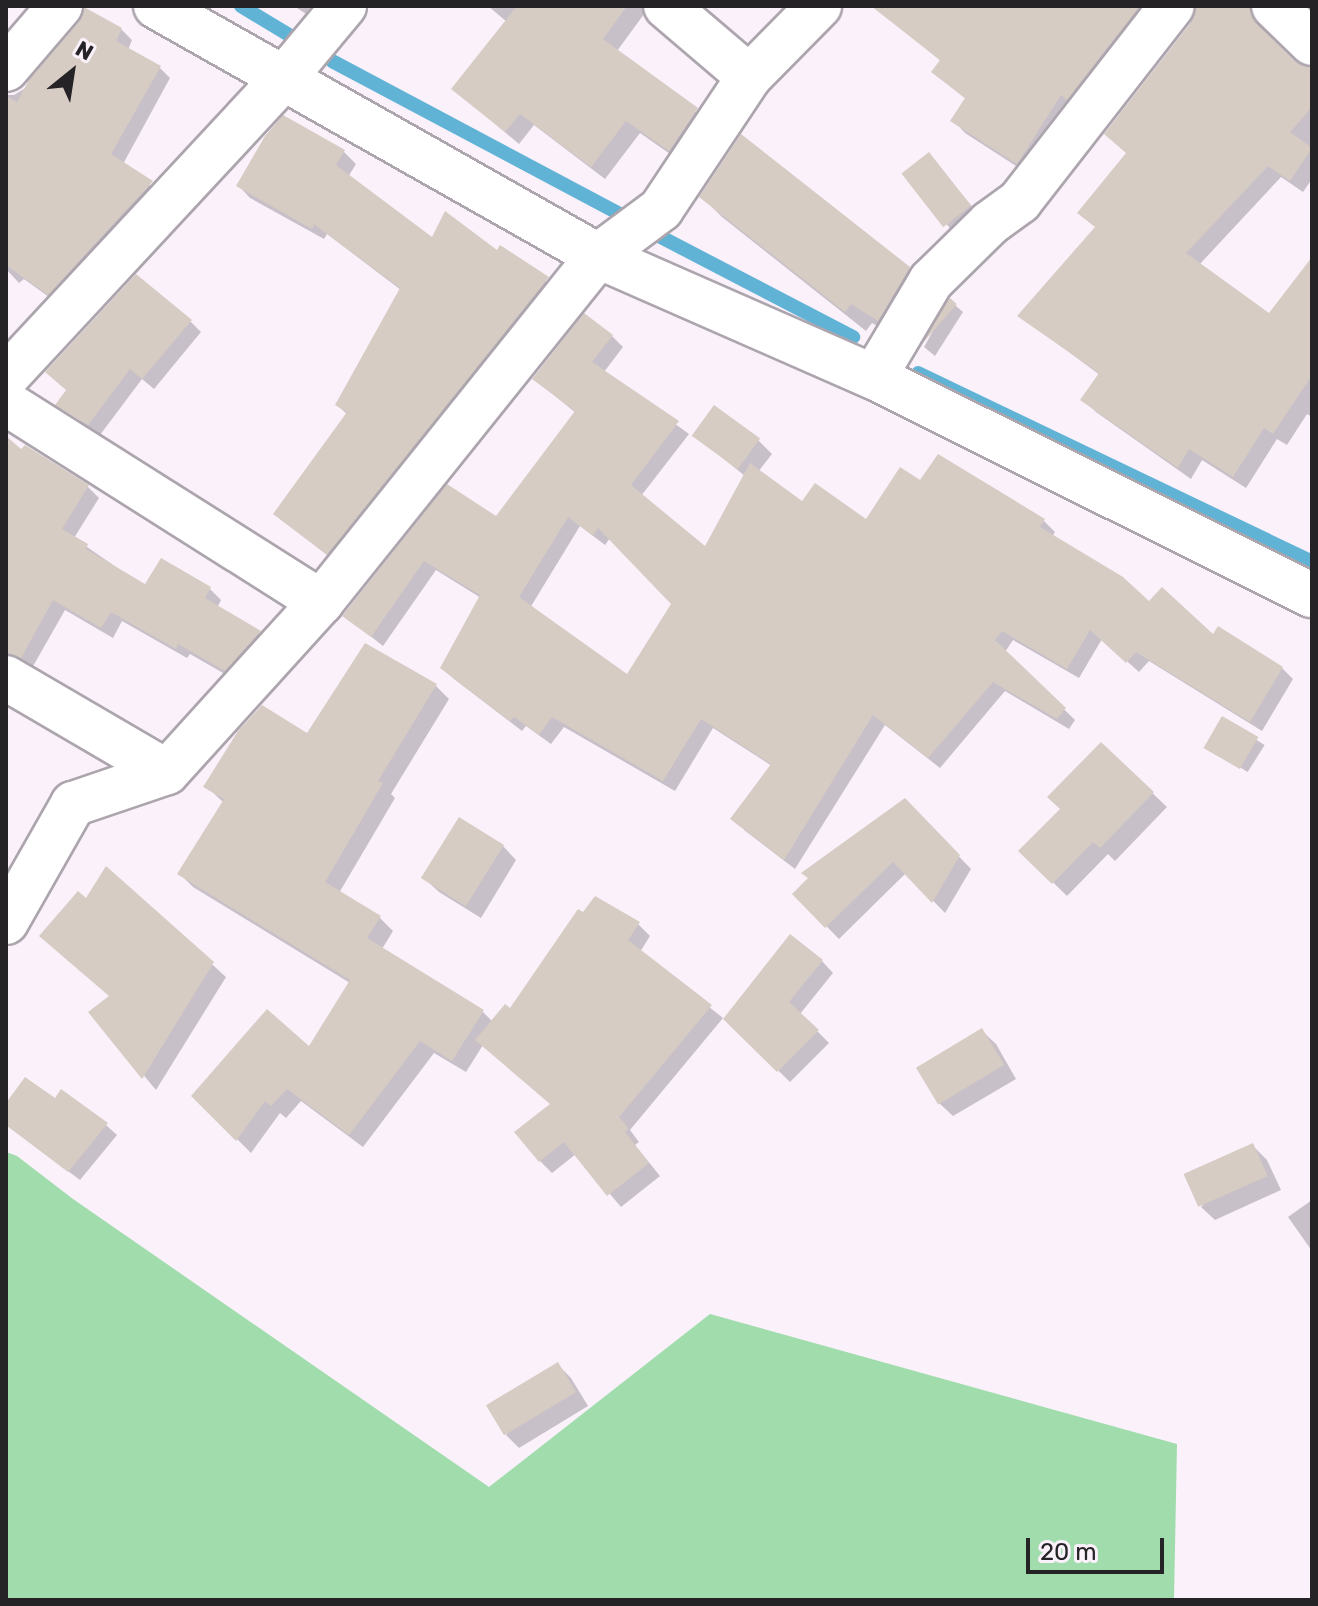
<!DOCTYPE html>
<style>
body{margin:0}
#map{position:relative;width:1318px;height:1606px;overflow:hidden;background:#faf1fb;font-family:Rubik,sans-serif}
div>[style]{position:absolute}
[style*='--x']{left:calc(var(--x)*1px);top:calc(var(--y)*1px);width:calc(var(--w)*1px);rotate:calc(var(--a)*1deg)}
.green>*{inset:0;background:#a0dcac}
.shadow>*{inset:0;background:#0003;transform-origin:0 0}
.stream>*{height:14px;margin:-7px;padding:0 7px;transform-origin:7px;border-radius:7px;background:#61b3d5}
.building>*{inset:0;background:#d6ccc3;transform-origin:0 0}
.roads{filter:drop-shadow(2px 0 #ada5ae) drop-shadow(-2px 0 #ada5ae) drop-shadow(0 2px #ada5ae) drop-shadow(0 -2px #ada5ae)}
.minor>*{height:44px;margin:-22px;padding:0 22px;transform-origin:22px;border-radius:22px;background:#fff}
span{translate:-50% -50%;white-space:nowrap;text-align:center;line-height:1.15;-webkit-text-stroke:6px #faf1fb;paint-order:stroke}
.frame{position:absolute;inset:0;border:8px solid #262326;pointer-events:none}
.north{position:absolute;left:32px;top:32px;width:80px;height:80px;-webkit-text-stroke:6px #faf1fb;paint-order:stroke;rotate:30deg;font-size:22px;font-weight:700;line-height:32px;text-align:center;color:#262326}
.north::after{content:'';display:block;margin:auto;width:28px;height:36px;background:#262326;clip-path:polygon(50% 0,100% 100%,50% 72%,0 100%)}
.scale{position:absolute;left:1026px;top:1538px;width:138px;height:36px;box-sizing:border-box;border:4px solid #262326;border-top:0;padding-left:10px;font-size:24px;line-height:28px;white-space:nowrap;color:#262326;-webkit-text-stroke:6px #faf1fb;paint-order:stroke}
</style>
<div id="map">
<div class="green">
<div style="clip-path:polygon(6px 1152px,17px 1156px,73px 1199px,489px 1487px,710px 1314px,1177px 1444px,1174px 1600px,6px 1600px)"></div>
</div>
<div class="shadow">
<div style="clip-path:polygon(294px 6px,311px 6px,306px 14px)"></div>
<div style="clip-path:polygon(488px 6px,650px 6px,617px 51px,710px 123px,683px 163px,640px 133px,605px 179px,534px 125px,519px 144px,454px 89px,507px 22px)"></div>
<div style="clip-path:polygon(873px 6px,1163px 6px,1030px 175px,965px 133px,953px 120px,966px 99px,933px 72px,941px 61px)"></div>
<div style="clip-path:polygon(1198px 6px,1266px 6px,1262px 14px,1267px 36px,1304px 69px,1312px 69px,1312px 179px,1303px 192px,1281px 177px,1199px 265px,1270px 316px,1312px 275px,1312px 417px,1307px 414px,1287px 445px,1277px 439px,1246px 488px,1202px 460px,1191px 479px,1096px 412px,1083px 399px,1100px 375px,1020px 316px,1096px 228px)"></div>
<div style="clip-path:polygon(121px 29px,132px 40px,128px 50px,159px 67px,170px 78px,123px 164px,162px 195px,60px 305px,24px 279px,19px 283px,6px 269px,6px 95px,14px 95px)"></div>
<div style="clip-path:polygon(344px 152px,356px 164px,348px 177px,432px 240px,497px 253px,500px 248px,559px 291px,340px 565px,275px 514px,348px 415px,337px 405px,401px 290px,327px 234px,324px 239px,250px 198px,239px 186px)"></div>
<div style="left:929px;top:155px;width:86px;height:31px;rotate:50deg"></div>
<div style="clip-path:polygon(702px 197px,909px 269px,929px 289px,899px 339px,872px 323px,866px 331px,722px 217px)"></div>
<div style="clip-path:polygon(950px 301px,963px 312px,935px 356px,924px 347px)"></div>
<div style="clip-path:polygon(190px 321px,201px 332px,154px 389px,142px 379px,100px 435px,58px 404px)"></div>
<div style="clip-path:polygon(evenodd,612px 336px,623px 347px,604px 372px,689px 434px,641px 496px,706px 549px,745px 476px,694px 435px,758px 440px,772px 454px,758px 472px,802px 504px,867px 522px,921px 483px,1044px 521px,1055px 532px,1052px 537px,1150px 604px,1282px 668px,1293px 679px,1262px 731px,1149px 661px,1139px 672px,1102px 639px,1079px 678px,1013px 640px,1005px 652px,1075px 720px,1069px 729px,1005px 691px,940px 768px,885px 725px,795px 869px,744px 830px,772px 766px,713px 728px,675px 791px,564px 727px,551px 744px,526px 726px,522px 731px,454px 679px,442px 668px,481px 598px,436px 570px,383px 646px,345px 616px,448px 487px,497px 519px,576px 413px,534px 379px,612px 336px,580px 526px,605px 545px,610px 538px,673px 603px,628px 677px,530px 608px,580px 526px)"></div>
<div style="clip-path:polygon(6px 439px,22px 452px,88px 487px,99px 498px,74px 538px,145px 587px,210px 589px,221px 600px,217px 608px,260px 633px,271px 643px,237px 681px,190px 654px,187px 658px,122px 621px,113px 638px,65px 610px,32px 668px,6px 657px)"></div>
<div style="clip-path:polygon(436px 686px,449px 699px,391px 794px,395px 798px,339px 893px,380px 918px,393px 931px,382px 949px,482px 1011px,493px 1022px,638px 924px,650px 936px,640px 952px,723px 1018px,630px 1130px,639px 1142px,635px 1145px,660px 1176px,621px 1207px,576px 1154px,552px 1173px,540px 1161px,552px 1105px,483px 1045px,466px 1072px,434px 1053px,363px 1147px,301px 1101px,286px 1118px,280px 1113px,251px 1153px,194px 1096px,310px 1049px,350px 983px,193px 887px,180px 874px,224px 803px,206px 786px,307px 735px)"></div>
<div style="left:1223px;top:719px;width:49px;height:32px;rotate:32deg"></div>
<div style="clip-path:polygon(1101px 744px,1167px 807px,1115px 861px,1108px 854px,1067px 896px,1021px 851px,1062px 809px)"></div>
<div style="clip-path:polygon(905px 801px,971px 869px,945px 913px,906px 873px,839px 939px,795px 894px)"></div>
<div style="clip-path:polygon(503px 846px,516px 860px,481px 918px,439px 892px,425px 879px)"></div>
<div style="clip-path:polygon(107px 869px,226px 977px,156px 1090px,91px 1012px,111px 997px,86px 901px)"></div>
<div style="clip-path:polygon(822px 961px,833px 973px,800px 1014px,829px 1043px,790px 1082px,726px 1019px)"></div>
<div style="clip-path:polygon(982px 1031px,996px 1044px,1016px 1079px,953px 1116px,939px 1103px)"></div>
<div style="clip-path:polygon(55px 1101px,106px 1125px,117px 1135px,80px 1180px,6px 1125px,6px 1106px)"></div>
<div style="clip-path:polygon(1253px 1146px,1267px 1160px,1281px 1190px,1215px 1220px,1201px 1207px)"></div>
<div style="clip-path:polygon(1312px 1200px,1312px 1251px,1288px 1217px)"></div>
<div style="clip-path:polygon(558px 1365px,571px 1378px,588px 1406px,519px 1448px,506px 1435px)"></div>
</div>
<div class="stream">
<div style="--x:241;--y:6;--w:74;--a:31.1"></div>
<div style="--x:332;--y:61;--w:332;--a:28"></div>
<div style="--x:659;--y:236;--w:219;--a:27.5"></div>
<div style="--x:918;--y:373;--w:437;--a:25.6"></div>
</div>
<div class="building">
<div style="clip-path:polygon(517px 6px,627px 6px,603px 39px,698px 108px,669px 151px,626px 121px,591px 167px,520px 114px,505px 132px,451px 89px)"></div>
<div style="clip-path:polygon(871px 6px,1140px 6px,1067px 100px,1061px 95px,1017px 164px,950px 121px,965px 98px,931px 72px,940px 60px)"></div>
<div style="clip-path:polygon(1196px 6px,1250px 6px,1257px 24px,1295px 61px,1312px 67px,1312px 107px,1290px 132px,1312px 148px,1290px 181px,1268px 166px,1186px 253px,1269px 313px,1312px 257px,1312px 375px,1273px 434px,1264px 428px,1233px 477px,1189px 449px,1178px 468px,1080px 400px,1099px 373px,1017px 316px,1095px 227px,1077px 213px,1126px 153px,1104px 134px,1192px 21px)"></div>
<div style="clip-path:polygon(84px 7px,122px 28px,116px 41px,161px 66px,111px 154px,153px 181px,48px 295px,6px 265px,6px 96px,17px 102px,29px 80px,79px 22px)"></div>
<div style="clip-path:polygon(283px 115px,345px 150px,336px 165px,432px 237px,445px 211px,497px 250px,500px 245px,549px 277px,327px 555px,273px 514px,347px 412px,335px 405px,400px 288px,314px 224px,312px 229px,236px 186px,265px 136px)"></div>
<div style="clip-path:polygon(741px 134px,910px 267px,878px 321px,851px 304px,845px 312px,699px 197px)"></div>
<div style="left:929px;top:152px;width:68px;height:35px;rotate:52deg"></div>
<div style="clip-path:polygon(136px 274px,192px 320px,142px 379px,130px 369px,88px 425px,55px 405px,66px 390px,45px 372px)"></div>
<div style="left:950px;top:298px;width:9px;height:57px;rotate:41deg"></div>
<div style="clip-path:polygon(evenodd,584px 313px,613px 335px,592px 362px,679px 421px,631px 485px,705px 546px,750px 463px,802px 501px,815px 483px,866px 519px,900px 467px,920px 480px,938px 454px,1045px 519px,1040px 527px,1123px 577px,1149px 601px,1162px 587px,1213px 634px,1218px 626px,1283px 667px,1250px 722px,1136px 652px,1126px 663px,1090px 630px,1067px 669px,1002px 631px,995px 640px,1066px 708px,1057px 719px,993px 682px,928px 758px,873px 715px,784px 860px,730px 819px,771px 764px,701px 719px,663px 781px,552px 717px,539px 735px,514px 717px,510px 721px,440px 668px,480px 595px,424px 561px,371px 637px,342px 616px,447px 484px,496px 516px,575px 411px,532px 379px,584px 313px,568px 517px,593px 536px,598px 528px,671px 604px,627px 674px,519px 597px,568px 517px)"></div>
<div style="left:714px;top:405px;width:57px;height:38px;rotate:36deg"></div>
<div style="clip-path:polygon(6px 436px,21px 449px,25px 445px,89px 485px,62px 529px,88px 544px,86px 549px,145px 584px,161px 558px,211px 587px,205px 598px,261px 631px,225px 671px,178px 644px,176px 649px,111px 612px,101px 628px,53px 600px,21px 658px,6px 653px)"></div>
<div style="clip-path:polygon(365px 643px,437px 684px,378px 781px,383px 783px,325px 882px,381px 916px,367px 938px,484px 1010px,452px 1061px,420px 1041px,349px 1135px,287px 1089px,271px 1106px,265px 1101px,236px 1141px,191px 1096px,267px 1009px,309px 1046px,350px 980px,177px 874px,224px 799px,203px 787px,238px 731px,262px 705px,307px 733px)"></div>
<div style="left:1222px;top:716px;width:42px;height:37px;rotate:30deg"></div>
<div style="clip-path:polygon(1101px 742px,1154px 792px,1100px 848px,1093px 842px,1052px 884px,1018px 851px,1060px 809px,1047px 797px)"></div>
<div style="clip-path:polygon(905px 798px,960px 855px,932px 903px,893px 862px,825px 928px,792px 894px,808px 878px,801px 873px)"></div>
<div style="left:459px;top:817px;width:53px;height:72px;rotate:32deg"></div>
<div style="clip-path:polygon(106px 866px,214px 962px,142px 1079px,88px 1012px,109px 996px,39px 936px,78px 891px,86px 898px)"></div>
<div style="clip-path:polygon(595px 896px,640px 922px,628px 940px,712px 1005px,619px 1117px,629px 1129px,625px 1132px,649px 1163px,607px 1196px,564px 1142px,539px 1162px,514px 1132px,550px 1104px,475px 1040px,505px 1004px,510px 1008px,578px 909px,583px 912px)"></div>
<div style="clip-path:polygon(790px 934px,823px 960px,789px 1002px,819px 1030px,777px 1072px,723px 1019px)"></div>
<div style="left:982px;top:1028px;width:43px;height:77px;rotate:59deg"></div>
<div style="clip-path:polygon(25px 1077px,55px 1098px,61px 1089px,108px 1123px,68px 1172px,6px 1125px,6px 1103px)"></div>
<div style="left:1253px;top:1143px;width:36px;height:76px;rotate:66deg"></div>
<div style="left:558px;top:1362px;width:35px;height:84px;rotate:59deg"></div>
</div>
<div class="roads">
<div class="minor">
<div style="--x:156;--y:6;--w:508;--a:29.49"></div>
<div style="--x:598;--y:256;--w:301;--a:23.7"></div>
<div style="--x:874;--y:377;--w:489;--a:26.5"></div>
<div style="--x:666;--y:6;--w:109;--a:40.5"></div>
<div style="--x:1274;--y:6;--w:53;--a:44.2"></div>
<div style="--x:6;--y:69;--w:83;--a:-49.4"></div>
<div style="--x:6;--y:377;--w:408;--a:-47.1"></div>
<div style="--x:284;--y:78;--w:94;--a:-50.2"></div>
<div style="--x:874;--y:377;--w:112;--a:-59.3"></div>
<div style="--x:931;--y:281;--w:83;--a:-44.5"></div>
<div style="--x:990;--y:223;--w:37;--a:-36"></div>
<div style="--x:1020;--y:201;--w:247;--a:-52.1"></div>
<div style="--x:6;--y:403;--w:373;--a:32.3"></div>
<div style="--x:6;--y:678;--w:186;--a:30.3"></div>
<div style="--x:6;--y:922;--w:136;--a:-60.4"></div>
<div style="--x:73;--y:804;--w:99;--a:-18.8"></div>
<div style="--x:167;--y:772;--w:229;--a:-47.8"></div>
<div style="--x:321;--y:602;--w:443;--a:-51.3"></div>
<div style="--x:598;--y:256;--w:79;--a:-36.7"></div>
<div style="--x:661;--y:209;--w:159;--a:-56.3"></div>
<div style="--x:749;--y:77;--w:100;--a:-45.4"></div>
</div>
</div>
<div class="frame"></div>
<div class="north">N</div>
<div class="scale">20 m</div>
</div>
